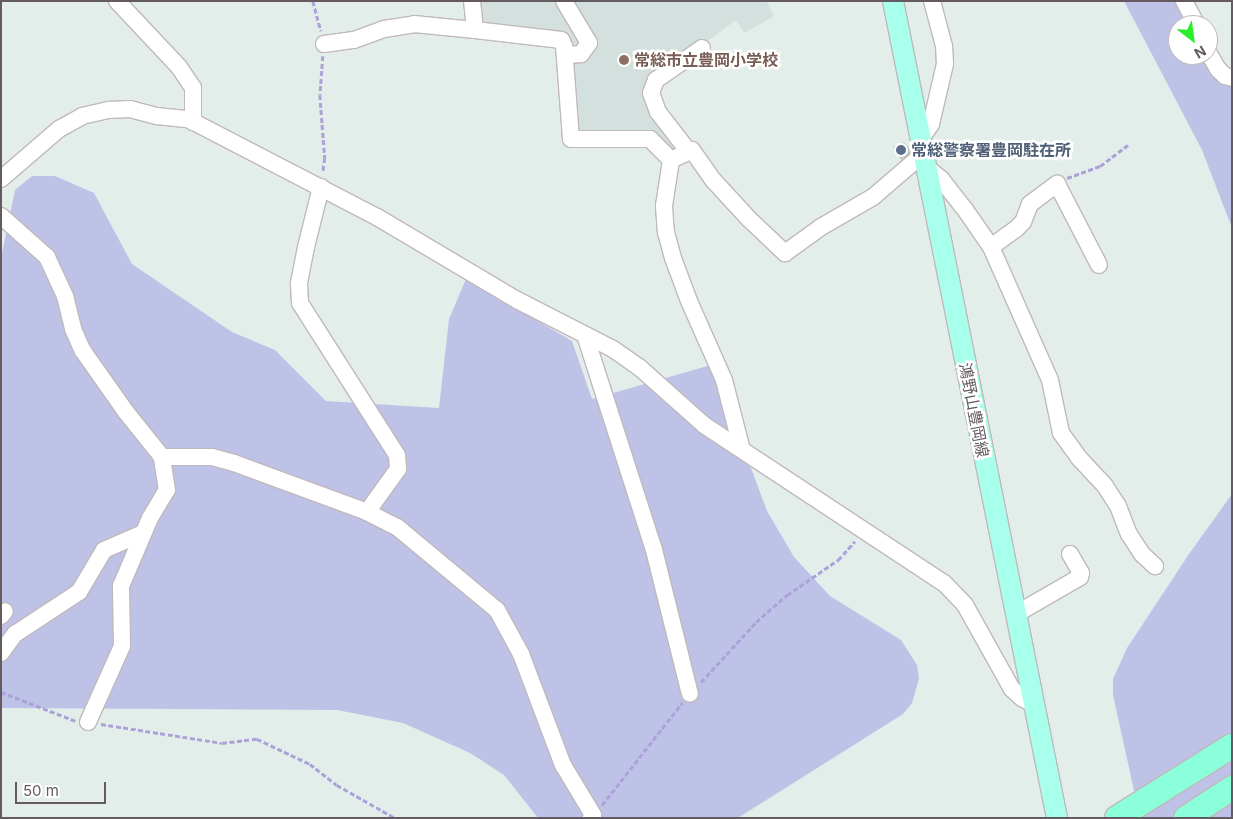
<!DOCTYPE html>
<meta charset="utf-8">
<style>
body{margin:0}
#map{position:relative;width:1233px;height:819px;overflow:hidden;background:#e3eeeb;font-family:Inter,"Noto Sans JP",sans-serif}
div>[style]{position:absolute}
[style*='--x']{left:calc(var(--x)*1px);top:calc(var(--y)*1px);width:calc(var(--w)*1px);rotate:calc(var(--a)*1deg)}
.education>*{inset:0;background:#d4e0dd}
.green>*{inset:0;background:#bfc2e7}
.shadow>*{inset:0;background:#0003}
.building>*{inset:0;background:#c1ccc8}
.path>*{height:2.5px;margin-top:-1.25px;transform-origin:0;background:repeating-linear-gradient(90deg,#aca2d9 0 5px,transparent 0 7.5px)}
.roads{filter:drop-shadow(1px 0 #c0b8bc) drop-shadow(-1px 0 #c0b8bc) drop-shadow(0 1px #c0b8bc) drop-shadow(0 -1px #c0b8bc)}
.minor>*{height:16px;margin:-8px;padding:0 8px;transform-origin:8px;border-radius:8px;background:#fff}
.major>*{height:20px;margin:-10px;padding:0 10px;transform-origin:10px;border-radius:10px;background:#a8ffeb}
.highway>*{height:24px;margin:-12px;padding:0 12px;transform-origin:12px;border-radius:12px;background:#8affd9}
.dots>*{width:14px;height:14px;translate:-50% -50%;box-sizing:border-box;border:2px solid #fff;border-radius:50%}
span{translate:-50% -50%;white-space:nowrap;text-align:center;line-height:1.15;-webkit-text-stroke:5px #fff;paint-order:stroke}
.education-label{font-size:16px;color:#785e54;font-weight:700}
.left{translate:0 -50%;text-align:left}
.service-label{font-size:16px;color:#4e5e75;font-weight:700}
.street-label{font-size:16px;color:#645b60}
.frame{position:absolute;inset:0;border:2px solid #645b60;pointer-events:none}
.north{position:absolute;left:1168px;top:15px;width:50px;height:50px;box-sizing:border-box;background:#fff;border:1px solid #c1bdbf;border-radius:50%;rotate:150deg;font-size:14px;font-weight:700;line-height:20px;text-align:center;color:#645b60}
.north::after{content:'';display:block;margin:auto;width:18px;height:22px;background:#2aed2c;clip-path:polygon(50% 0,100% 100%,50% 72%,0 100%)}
.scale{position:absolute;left:15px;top:782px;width:91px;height:22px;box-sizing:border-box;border:2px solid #645b60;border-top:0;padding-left:6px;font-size:15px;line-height:18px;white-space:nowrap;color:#645b60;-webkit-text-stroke:4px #fff;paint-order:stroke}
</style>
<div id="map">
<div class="education">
<div style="clip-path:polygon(475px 1px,767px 1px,774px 16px,744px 33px,736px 20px,649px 85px,683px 150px,675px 152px,668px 150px,651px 131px,579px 133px,574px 128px,569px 36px,479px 26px)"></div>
</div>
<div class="green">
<div style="clip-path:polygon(1124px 1px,1175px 1px,1188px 25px,1178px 25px,1178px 55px,1203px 55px,1212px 72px,1226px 85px,1232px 86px,1232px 228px,1202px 150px)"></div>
<div style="clip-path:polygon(32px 176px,55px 176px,94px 193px,132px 264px,232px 332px,275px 350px,326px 401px,439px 408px,449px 319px,466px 279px,572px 341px,592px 399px,725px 361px,737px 400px,748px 460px,767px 511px,794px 557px,830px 596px,901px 640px,917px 665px,919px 679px,912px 703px,903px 714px,738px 818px,538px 818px,504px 775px,470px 753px,403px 723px,337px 710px,1px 708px,1px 258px,15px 190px)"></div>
<div style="clip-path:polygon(1232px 494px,1232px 818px,1140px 818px,1113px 695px,1113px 679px,1127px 648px,1189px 554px)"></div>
</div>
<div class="shadow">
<div style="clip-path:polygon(904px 143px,908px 146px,912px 156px,906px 161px,895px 148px)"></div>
</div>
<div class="building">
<div style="clip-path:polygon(904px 142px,909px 153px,901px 160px,893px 147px)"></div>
</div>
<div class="path">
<div style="--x:313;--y:1;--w:31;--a:75"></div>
<div style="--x:323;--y:56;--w:39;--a:94"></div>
<div style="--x:320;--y:95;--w:63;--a:85.5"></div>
<div style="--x:325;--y:158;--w:15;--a:98"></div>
<div style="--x:1067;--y:178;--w:35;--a:-20"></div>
<div style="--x:1100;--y:166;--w:36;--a:-37"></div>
<div style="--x:701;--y:682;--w:81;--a:-47.5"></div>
<div style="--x:756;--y:622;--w:41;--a:-41.1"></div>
<div style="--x:787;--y:595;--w:62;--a:-34.5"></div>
<div style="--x:838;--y:560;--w:25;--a:-48"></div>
<div style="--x:1;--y:692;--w:80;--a:21.1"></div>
<div style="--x:101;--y:724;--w:122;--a:8.9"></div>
<div style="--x:222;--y:743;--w:35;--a:-7"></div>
<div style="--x:257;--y:739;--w:59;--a:25.3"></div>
<div style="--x:310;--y:764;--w:34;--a:38"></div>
<div style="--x:337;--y:785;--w:67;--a:29.6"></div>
<div style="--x:602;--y:805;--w:130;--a:-51.9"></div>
</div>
<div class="roads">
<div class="minor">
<div style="--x:117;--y:1;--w:91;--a:46.8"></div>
<div style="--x:179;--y:67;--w:25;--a:56"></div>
<div style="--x:193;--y:88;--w:34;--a:90"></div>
<div style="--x:472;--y:1;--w:29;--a:84"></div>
<div style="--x:475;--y:30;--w:87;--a:6.6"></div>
<div style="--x:561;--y:40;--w:7;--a:63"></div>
<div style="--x:564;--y:46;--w:93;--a:85.7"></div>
<div style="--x:571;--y:139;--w:79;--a:0"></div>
<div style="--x:650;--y:139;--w:30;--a:45"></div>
<div style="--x:564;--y:1;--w:49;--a:59.2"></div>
<div style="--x:589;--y:43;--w:14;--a:126"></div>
<div style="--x:581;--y:54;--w:16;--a:176"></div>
<div style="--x:1184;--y:1;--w:27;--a:62"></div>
<div style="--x:324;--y:44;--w:30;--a:-8"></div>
<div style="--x:354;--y:40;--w:32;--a:-20"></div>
<div style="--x:384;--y:29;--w:30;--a:-9"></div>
<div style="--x:414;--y:24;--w:61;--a:5.6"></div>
<div style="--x:1208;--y:52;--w:20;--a:60"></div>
<div style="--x:1218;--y:69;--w:10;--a:45"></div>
<div style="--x:1225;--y:76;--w:7;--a:16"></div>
<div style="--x:920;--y:140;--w:19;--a:-55"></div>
<div style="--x:931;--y:124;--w:62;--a:-76.9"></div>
<div style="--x:945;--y:64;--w:18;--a:-93"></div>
<div style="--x:944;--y:46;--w:47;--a:-104.9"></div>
<div style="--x:689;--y:152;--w:51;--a:-127.8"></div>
<div style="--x:658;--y:112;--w:20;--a:-110"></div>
<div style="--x:651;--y:93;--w:14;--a:-69"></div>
<div style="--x:656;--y:80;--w:56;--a:-34.8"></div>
<div style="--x:671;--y:160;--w:23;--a:-25"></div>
<div style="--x:692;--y:150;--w:38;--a:55"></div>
<div style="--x:714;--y:181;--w:52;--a:47.4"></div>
<div style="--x:749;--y:219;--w:50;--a:43.4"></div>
<div style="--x:785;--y:253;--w:44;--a:-35.8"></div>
<div style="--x:821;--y:227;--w:60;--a:-30"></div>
<div style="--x:873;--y:197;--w:66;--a:-40.7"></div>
<div style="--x:671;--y:160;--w:47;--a:98.7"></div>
<div style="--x:664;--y:206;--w:26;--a:86"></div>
<div style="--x:666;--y:232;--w:27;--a:75"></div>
<div style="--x:673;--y:258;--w:46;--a:69.6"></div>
<div style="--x:689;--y:301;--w:86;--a:66.1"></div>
<div style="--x:724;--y:380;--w:72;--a:75.6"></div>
<div style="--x:925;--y:166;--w:21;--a:39"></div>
<div style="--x:941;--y:179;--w:37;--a:52"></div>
<div style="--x:964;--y:208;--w:47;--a:55.3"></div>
<div style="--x:991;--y:247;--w:145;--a:66.1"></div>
<div style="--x:1050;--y:380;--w:54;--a:78.3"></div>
<div style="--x:1061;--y:433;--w:31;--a:54"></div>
<div style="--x:1079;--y:458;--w:38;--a:47"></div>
<div style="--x:1105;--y:486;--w:24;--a:57"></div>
<div style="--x:1118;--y:506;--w:30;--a:69"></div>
<div style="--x:1129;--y:534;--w:24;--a:57"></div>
<div style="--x:1142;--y:554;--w:18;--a:43"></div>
<div style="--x:1;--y:179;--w:77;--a:-40.8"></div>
<div style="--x:59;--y:129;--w:26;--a:-29"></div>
<div style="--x:82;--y:116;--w:28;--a:-13"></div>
<div style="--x:109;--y:110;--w:21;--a:-3"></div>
<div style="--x:130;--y:109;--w:28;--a:15"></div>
<div style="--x:157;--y:116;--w:31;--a:6"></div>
<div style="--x:188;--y:119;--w:213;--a:27.4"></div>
<div style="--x:377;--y:217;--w:163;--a:30.7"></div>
<div style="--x:517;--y:300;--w:108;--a:27"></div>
<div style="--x:613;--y:349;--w:32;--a:35"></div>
<div style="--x:639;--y:367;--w:87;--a:41.7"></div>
<div style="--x:704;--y:425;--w:287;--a:33.4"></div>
<div style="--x:944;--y:583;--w:30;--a:46"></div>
<div style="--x:965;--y:605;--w:96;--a:60.8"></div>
<div style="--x:1012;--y:689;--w:13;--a:42"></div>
<div style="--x:1022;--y:698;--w:13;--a:27"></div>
<div style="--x:321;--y:187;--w:62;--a:104"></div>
<div style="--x:306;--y:247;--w:38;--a:101"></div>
<div style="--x:299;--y:284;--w:19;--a:87"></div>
<div style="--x:300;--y:303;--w:180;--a:57.5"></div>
<div style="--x:397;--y:455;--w:14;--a:86"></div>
<div style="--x:398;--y:469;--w:53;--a:125.8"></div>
<div style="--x:1;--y:216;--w:62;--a:41.7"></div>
<div style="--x:47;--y:257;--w:43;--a:65.2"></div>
<div style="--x:65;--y:296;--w:34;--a:76"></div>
<div style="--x:73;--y:329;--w:24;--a:66"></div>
<div style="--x:83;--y:351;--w:75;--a:54.8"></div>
<div style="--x:126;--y:412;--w:58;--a:51.3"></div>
<div style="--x:162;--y:457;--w:50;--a:0"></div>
<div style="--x:212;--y:457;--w:23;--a:15"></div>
<div style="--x:234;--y:463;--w:142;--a:20.2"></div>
<div style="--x:367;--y:512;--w:34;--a:27"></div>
<div style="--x:397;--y:527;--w:130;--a:39.7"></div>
<div style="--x:497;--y:610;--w:50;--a:61.4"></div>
<div style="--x:521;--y:654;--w:119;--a:69.3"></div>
<div style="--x:563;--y:765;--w:58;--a:59"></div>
<div style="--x:593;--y:815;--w:4;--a:124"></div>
<div style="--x:991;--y:247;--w:31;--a:-36"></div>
<div style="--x:1016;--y:229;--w:10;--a:-45"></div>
<div style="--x:1023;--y:222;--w:19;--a:-69"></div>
<div style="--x:1030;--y:204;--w:34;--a:-37"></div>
<div style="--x:1057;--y:184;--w:91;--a:62.6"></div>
<div style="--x:585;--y:335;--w:226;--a:72.2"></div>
<div style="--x:654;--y:550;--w:148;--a:76"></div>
<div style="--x:1016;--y:614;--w:74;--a:-30"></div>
<div style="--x:1080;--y:577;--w:4;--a:-76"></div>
<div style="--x:1081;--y:573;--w:22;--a:-120"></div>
<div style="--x:1;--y:616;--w:6;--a:-51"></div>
<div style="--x:1;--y:653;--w:24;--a:-54"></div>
<div style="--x:15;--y:634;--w:77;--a:-33.3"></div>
<div style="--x:79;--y:592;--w:49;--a:-59.2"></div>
<div style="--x:104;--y:550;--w:43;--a:-23.6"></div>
<div style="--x:88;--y:722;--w:83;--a:-65.9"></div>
<div style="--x:122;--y:646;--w:60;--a:-91"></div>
<div style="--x:121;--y:586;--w:74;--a:-66.9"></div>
<div style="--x:150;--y:518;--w:33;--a:-59"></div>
<div style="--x:167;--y:490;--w:33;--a:-99"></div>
</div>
<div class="major">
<div style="--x:893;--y:1;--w:833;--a:78.65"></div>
</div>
<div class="highway">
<div style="--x:1117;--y:818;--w:136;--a:-32.1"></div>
<div style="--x:1186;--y:818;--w:55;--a:-33.1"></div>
</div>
</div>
<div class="dots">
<div style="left:624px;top:60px;background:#8d6e63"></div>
<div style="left:901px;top:150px;background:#5c6f8a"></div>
</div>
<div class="education-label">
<span class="left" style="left:634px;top:60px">常総市立豊岡小学校</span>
</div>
<div class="service-label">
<span class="left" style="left:911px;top:150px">常総警察署豊岡駐在所</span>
</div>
<div class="street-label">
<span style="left:974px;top:410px;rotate:79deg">鴻野山豊岡線</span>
</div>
<div class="frame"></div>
<div class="north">N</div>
<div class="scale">50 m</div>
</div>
